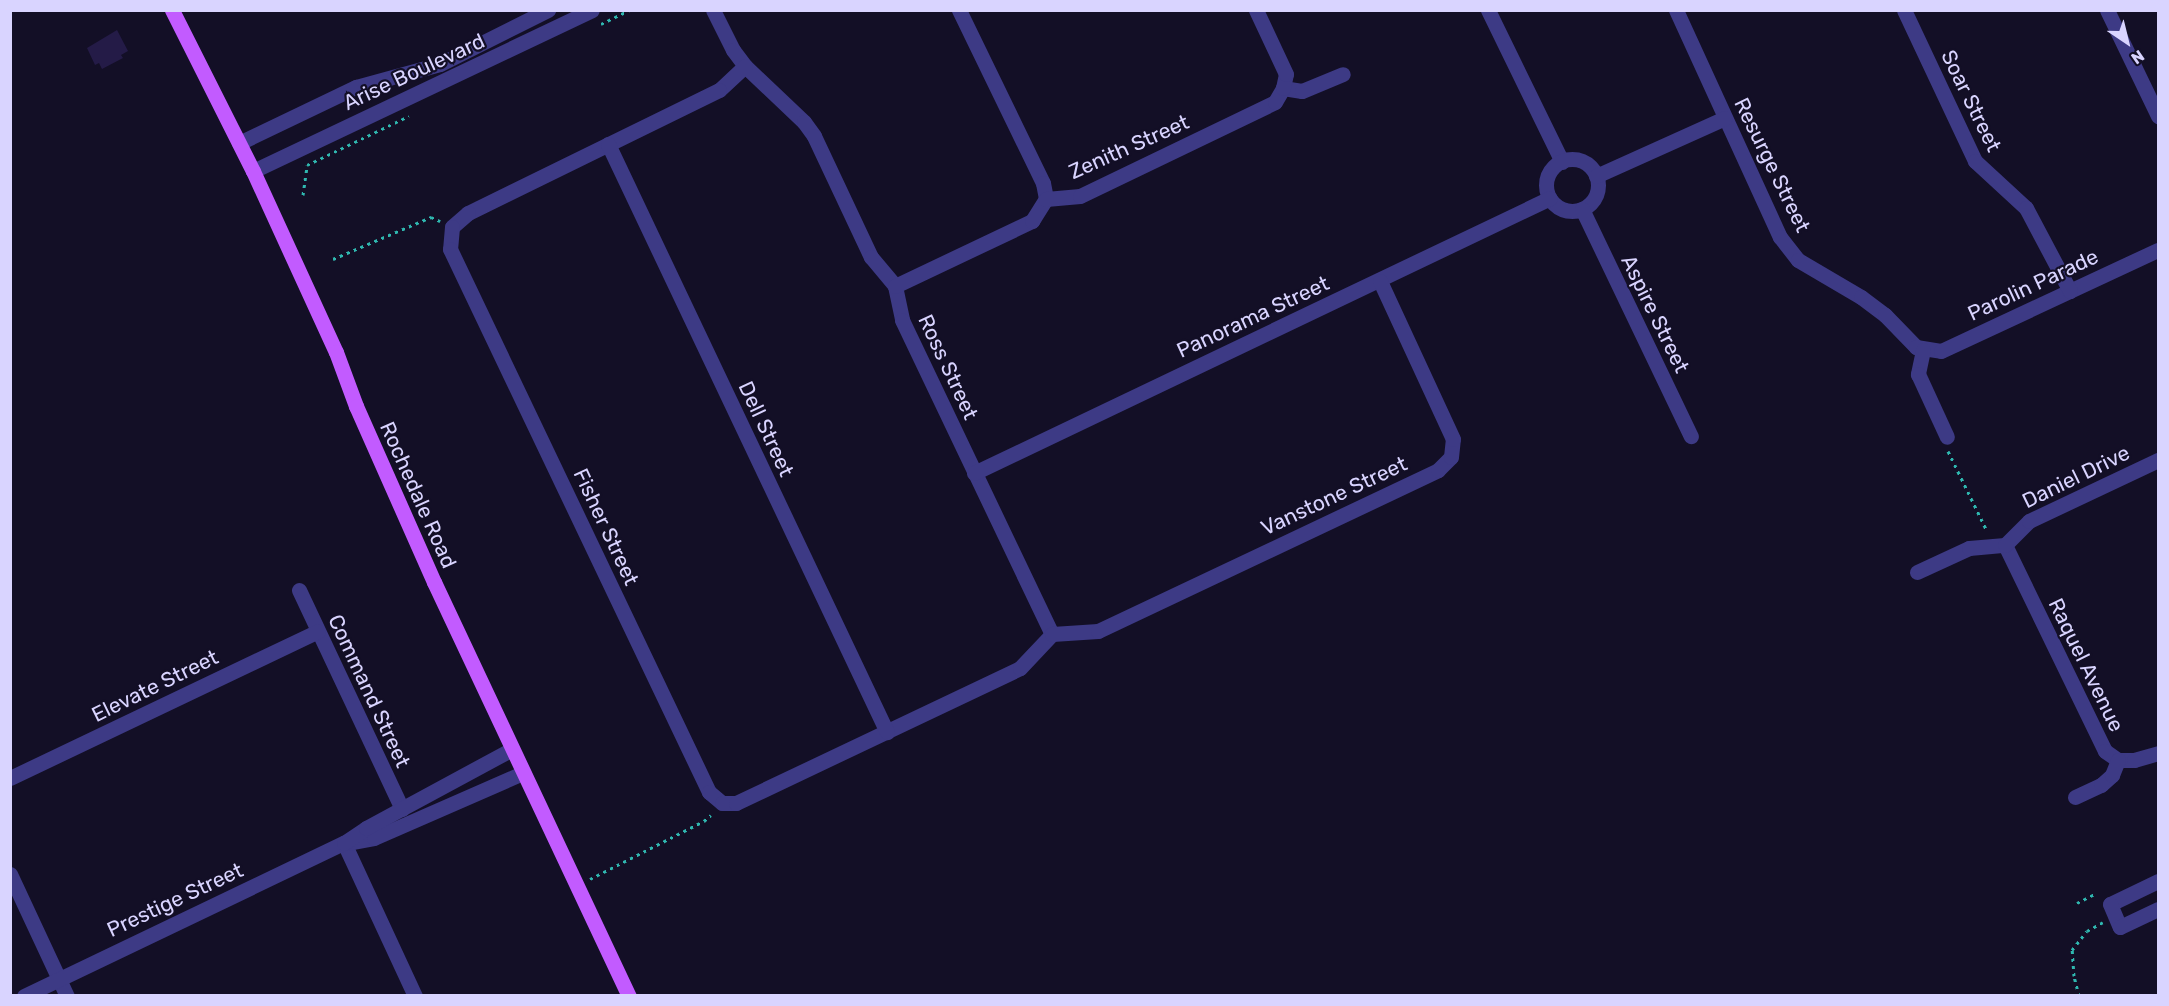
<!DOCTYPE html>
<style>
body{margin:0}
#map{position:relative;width:2169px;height:1006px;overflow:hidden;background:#130f26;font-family:Rubik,sans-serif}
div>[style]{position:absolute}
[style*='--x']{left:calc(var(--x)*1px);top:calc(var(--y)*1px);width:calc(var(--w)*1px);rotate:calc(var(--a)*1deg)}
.building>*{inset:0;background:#241b47}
.path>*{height:3px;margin-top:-1.5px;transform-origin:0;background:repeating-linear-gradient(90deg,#2fb8b0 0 3px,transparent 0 7.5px)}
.minor>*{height:15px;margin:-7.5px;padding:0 7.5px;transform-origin:7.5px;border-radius:7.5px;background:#3d3a85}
.minor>.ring{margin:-7.5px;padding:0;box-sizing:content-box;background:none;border:15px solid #3d3a85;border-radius:50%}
.major>*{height:15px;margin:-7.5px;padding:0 7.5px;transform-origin:7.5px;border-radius:7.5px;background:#c25bff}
span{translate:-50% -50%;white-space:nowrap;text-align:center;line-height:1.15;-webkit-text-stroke:4.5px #130f26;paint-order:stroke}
.street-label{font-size:21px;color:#d9d4ff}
.frame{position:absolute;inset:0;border:12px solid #d9d4ff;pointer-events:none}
.north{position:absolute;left:2097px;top:12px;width:60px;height:60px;-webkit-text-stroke:4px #130f26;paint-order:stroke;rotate:145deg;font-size:16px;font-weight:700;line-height:24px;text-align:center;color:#d9d4ff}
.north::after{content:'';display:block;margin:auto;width:21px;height:27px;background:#d9d4ff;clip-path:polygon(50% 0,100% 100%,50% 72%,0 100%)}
</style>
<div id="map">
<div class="building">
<div style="clip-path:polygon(117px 30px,128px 51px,121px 55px,123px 58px,102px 69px,99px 63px,95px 65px,87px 48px)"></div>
</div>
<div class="path">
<div style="--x:601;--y:24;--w:32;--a:-26"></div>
<div style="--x:303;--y:195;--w:30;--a:-82"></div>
<div style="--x:307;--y:165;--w:113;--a:-25.7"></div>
<div style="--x:333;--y:259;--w:107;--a:-23.2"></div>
<div style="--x:431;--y:217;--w:10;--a:24"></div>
<div style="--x:1948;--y:451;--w:89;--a:64"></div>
<div style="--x:590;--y:879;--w:128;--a:-27"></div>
<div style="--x:704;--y:821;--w:9;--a:-41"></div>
<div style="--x:2077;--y:903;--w:22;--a:-27"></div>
<div style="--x:2079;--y:996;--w:21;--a:-104"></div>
<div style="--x:2074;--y:976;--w:26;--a:-94"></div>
<div style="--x:2072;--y:950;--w:24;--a:-52"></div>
<div style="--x:2087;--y:931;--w:18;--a:-29"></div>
</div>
<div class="minor">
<div style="--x:713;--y:10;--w:45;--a:63.4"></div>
<div style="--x:733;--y:50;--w:20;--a:53"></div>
<div style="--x:745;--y:66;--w:81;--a:43.5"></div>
<div style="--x:804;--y:122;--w:17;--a:54"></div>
<div style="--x:814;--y:136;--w:134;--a:64.8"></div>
<div style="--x:871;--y:257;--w:38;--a:50"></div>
<div style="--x:895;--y:286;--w:35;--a:78"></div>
<div style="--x:902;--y:320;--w:348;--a:64.5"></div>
<div style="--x:959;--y:10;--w:192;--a:64.1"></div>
<div style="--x:1043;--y:183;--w:16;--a:79"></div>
<div style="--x:1488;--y:10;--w:169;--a:64"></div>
<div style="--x:1676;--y:10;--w:250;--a:65.4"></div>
<div style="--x:1780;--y:237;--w:29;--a:52"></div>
<div style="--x:1798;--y:260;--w:73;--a:30.4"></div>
<div style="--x:1861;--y:297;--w:30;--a:37"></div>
<div style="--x:1885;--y:315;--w:45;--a:45.9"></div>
<div style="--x:1916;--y:347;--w:25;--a:9"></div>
<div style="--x:1941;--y:351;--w:239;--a:-25"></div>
<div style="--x:1904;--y:10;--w:167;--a:64.8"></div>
<div style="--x:1975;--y:161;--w:69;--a:42.7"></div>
<div style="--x:2026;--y:208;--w:94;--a:62.1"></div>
<div style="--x:2107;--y:10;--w:118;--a:64.3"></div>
<div style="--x:745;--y:66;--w:35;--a:137"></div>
<div style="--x:719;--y:90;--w:280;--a:153.9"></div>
<div style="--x:468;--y:213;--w:21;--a:139"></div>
<div style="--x:452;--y:227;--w:22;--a:95"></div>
<div style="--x:450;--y:249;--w:602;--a:64.5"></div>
<div style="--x:709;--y:792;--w:17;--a:40"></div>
<div style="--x:722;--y:803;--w:14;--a:0"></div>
<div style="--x:736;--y:803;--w:314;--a:-25.4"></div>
<div style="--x:1020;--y:668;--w:47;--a:-46.7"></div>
<div style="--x:1283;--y:88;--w:19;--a:9"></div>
<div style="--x:1302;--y:91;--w:44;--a:-22.5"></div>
<div style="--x:239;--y:143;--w:130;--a:-25.6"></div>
<div style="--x:356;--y:87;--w:87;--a:-15.3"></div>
<div style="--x:440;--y:64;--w:121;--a:-26.6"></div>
<div style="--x:608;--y:144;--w:651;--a:64.62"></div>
<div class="ring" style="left:1546px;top:159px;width:37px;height:37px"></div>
<div style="--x:253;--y:171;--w:375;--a:-25.4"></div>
<div style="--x:1596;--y:176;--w:141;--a:-24.2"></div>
<div style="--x:1582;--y:209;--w:252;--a:64.4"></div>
<div style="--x:895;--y:286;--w:152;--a:-25.4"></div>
<div style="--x:1032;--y:221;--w:26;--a:-58"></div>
<div style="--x:1046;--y:199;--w:34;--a:-5"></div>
<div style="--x:1080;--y:196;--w:216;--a:-25.7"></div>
<div style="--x:1275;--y:102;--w:16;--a:-60"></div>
<div style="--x:1283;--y:88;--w:14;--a:-78"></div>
<div style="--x:1286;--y:74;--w:71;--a:-115.1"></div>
<div style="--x:1923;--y:350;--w:25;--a:102"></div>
<div style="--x:1918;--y:374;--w:69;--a:65.3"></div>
<div style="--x:974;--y:473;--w:638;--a:-25.52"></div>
<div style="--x:2005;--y:545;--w:229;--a:64.1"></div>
<div style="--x:2105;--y:751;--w:16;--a:35"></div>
<div style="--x:2118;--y:760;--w:16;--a:0"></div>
<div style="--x:2134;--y:760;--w:25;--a:-16"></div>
<div style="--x:1917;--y:572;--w:57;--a:-24.8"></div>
<div style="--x:1969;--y:548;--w:36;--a:-5"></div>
<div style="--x:2005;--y:545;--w:34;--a:-45"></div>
<div style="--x:2029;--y:521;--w:143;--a:-25.3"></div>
<div style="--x:299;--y:590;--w:242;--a:64.8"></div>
<div style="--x:1052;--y:634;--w:46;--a:-3.7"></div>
<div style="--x:1098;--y:631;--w:376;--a:-25.3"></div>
<div style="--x:1438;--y:470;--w:18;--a:-45"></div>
<div style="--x:1451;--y:457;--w:18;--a:-84"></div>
<div style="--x:1453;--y:439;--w:174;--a:-114.8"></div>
<div style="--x:10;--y:778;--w:341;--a:-25.5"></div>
<div style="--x:2075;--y:797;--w:29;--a:-25"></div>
<div style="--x:2101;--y:785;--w:15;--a:-42"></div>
<div style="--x:2112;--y:775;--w:16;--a:-68"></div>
<div style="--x:344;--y:843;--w:169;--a:65.1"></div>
<div style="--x:348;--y:843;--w:26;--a:-11"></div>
<div style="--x:374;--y:838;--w:163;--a:-23.6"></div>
<div style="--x:10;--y:874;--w:135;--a:65"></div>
<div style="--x:2158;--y:881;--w:53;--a:154.4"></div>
<div style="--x:2110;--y:904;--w:25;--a:67"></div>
<div style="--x:2120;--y:927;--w:42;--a:-25.3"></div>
<div style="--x:24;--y:996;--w:355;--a:-25.6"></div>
<div style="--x:344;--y:843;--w:27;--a:-34"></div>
<div style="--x:366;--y:828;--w:166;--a:-28.4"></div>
</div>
<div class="major">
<div style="--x:172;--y:10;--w:180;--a:63.3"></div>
<div style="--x:253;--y:171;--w:199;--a:65.4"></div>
<div style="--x:336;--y:352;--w:58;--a:69.7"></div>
<div style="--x:356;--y:406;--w:193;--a:66.1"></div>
<div style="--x:434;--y:582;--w:458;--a:64.8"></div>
</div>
<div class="street-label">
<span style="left:414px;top:72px;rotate:-25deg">Arise Boulevard</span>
<span style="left:1971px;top:101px;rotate:64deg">Soar Street</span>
<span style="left:1129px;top:147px;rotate:-24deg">Zenith Street</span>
<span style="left:1772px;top:165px;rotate:64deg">Resurge Street</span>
<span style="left:2033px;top:285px;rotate:-25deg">Parolin Parade</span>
<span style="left:1655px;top:314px;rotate:64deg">Aspire Street</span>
<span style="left:1253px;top:317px;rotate:-25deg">Panorama Street</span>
<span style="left:948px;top:367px;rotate:65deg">Ross Street</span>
<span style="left:766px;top:429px;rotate:65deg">Dell Street</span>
<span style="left:2076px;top:477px;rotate:-26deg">Daniel Drive</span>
<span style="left:418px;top:495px;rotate:66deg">Rochedale Road</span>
<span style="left:1334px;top:496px;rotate:-25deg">Vanstone Street</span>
<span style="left:606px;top:527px;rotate:65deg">Fisher Street</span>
<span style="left:2086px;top:665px;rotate:64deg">Raquel Avenue</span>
<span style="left:155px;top:686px;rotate:-26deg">Elevate Street</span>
<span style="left:369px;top:691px;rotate:65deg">Command Street</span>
<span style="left:175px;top:900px;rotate:-25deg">Prestige Street</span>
</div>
<div class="frame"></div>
<div class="north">N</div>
</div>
